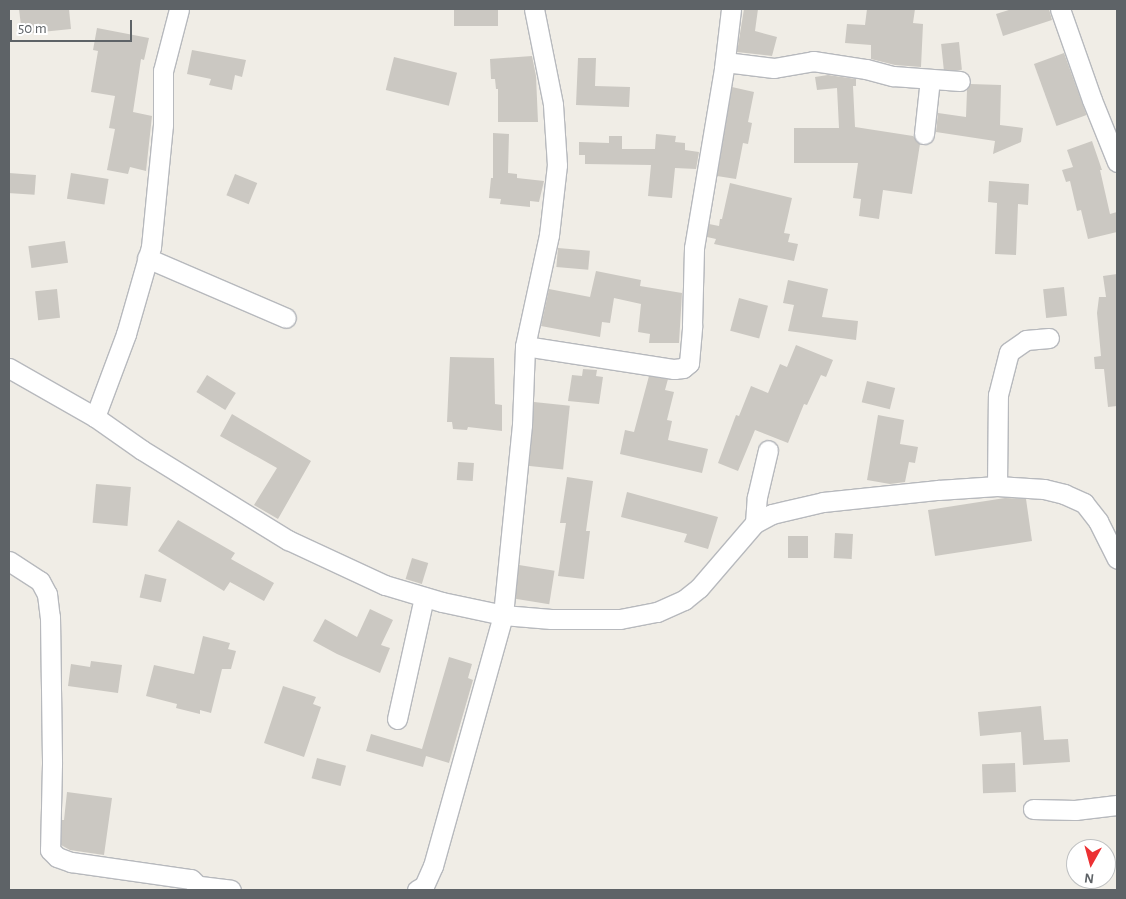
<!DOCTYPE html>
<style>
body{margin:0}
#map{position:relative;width:1126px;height:899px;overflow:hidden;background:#f0ede6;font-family:"Alegreya Sans",sans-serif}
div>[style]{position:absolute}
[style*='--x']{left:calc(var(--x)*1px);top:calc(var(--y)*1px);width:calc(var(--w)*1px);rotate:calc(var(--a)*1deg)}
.building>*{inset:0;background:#cbc8c2;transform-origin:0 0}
.roads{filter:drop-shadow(1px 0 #b7b9bd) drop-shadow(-1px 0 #b7b9bd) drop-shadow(0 1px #b7b9bd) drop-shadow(0 -1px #b7b9bd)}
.minor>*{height:19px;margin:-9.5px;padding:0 9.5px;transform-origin:9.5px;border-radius:9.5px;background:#fff}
span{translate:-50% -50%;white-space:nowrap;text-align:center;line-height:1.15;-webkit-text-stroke:4px #fff;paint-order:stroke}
.frame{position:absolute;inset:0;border:10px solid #5e6367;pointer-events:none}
.north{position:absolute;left:1066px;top:839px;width:50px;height:50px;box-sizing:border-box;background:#fff;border:1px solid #bfc1c2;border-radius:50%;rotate:187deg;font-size:14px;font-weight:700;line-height:20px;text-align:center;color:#5e6367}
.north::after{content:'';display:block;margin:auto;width:18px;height:22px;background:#ec3133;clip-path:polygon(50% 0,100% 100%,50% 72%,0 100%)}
.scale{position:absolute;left:10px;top:20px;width:122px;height:22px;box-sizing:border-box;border:2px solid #5e6367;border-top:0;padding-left:6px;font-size:15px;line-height:18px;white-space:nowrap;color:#5e6367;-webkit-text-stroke:4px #fff;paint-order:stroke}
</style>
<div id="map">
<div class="building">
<div style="clip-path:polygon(19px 9px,69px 9px,71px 29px,22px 34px)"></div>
<div style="left:454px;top:9px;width:44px;height:17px"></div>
<div style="clip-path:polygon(744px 9px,758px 9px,755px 31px,777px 37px,772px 56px,737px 52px)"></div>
<div style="clip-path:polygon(867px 9px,915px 9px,913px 23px,923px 24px,921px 67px,895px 65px,871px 59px,871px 45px,845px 43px,847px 24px,865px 25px)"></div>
<div style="clip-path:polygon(1012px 9px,1049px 9px,1052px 20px,1003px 36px,996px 14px)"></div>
<div style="clip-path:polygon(97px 28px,149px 38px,144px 60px,141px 59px,133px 112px,152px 116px,146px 171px,130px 167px,128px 174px,107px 170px,115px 129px,109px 128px,115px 96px,91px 92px,98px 51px,93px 50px)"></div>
<div style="left:959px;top:42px;width:28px;height:18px;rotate:84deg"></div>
<div style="clip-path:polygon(192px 50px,246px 60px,242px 77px,235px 75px,232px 90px,209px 85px,211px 79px,187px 74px)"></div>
<div style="left:1064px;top:53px;width:66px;height:32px;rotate:70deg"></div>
<div style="clip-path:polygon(532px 56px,536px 76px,538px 122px,498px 122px,498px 89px,496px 89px,495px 79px,491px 79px,490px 59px)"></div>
<div style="left:394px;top:57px;width:65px;height:34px;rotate:14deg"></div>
<div style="clip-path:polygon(578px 58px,596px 58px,595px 86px,630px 87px,629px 107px,576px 105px)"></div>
<div style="clip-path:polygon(828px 75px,856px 79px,856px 86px,853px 86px,855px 127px,913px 136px,920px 144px,912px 194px,883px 190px,879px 219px,859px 216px,861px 199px,853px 198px,858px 163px,794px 163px,794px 128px,839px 128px,837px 88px,817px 90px,815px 77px)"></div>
<div style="clip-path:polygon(970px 84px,1001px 85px,1000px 125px,1023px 128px,1021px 142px,993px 154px,995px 141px,936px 132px,938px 113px,966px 117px,967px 90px)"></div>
<div style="clip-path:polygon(732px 87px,754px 92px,748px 122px,752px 123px,748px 144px,743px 143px,736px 179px,717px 176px)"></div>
<div style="clip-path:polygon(493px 133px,509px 134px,508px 173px,517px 174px,517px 178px,544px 181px,539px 202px,530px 201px,530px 207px,500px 204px,501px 199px,489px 198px,491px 178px,493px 178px)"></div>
<div style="clip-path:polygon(656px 134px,676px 136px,675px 142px,685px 143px,685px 150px,699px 152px,696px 169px,675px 168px,672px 198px,648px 196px,651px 165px,585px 164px,585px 155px,579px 155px,579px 142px,609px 143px,609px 136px,622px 136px,622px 149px,655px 149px)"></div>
<div style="clip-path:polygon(1092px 141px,1102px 170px,1100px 170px,1110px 214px,1117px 212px,1117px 232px,1088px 239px,1081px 210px,1077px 211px,1070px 181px,1066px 182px,1062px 170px,1073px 167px,1067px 150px)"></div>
<div style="left:9px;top:173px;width:27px;height:20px;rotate:4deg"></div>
<div style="left:71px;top:173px;width:38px;height:26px;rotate:9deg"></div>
<div style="left:235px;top:174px;width:24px;height:23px;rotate:22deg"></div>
<div style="clip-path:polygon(989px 181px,1029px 184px,1028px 205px,1018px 204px,1016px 255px,995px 254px,997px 203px,988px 202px)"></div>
<div style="clip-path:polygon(730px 183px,792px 198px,784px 233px,790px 234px,788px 242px,798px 244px,794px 261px,714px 244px,716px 239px,707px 237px,709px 224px,719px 226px,720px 219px,722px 219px)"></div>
<div style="left:65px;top:241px;width:22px;height:37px;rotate:82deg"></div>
<div style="left:558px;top:248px;width:32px;height:19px;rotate:5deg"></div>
<div style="clip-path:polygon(596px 271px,641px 280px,640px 286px,682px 293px,679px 343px,649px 343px,650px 334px,638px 332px,641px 304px,614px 298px,610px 323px,602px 322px,600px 337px,541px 326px,549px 289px,590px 297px)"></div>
<div style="clip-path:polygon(1117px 274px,1117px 406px,1108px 407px,1104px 369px,1095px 369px,1094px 357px,1101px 356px,1097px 313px,1099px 297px,1106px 297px,1103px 276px)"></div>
<div style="clip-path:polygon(788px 280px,828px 289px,822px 317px,858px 321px,856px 340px,788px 331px,794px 305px,783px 303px)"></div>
<div style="left:1064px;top:287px;width:29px;height:21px;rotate:84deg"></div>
<div style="left:57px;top:289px;width:29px;height:22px;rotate:84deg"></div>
<div style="left:739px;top:298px;width:30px;height:34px;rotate:15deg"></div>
<div style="clip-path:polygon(796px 345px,833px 360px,826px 377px,821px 375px,807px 405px,804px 404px,788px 443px,755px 430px,738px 471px,718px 463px,736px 415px,739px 416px,751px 386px,768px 393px,780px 364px,787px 367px)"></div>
<div style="clip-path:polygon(450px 357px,494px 358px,495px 404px,502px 405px,502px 431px,468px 427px,467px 430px,453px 429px,452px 422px,447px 422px)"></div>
<div style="clip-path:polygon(583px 369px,597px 370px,596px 376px,603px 377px,599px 404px,568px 401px,572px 375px,582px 376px)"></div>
<div style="left:207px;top:375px;width:34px;height:20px;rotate:32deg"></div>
<div style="clip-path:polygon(649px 376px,668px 379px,665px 390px,674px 392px,667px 420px,672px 421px,668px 440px,708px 449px,702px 473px,620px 454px,625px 430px,634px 432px)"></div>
<div style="left:867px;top:381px;width:29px;height:22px;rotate:14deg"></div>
<div style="left:534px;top:402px;width:36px;height:64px;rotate:6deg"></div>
<div style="clip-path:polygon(232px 414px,311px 461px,278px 519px,254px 505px,277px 468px,220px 436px)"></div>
<div style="clip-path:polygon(878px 415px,904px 420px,900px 444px,918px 447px,915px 463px,909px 462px,905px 482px,890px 484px,867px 480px)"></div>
<div style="left:458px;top:462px;width:16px;height:18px;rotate:4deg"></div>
<div style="clip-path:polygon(567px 477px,593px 481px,586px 531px,590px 531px,584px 579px,558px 576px,566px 523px,560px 523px)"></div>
<div style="left:96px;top:484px;width:35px;height:39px;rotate:5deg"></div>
<div style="clip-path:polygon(627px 492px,718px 517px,708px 549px,684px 542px,687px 534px,621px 517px)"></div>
<div style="clip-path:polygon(1005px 498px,1026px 499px,1032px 541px,935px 556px,928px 510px)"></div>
<div style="clip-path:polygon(178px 520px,235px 553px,231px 559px,274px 583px,264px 601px,230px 582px,224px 591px,158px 551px)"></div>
<div style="left:835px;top:533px;width:18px;height:25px;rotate:3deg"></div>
<div style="left:788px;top:536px;width:20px;height:22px"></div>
<div style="left:412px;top:558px;width:17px;height:22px;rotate:17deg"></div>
<div style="left:519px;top:565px;width:36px;height:34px;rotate:9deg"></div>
<div style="left:145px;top:574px;width:22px;height:24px;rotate:13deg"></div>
<div style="clip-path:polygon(370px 609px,393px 620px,381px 645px,390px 648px,380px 673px,337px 654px,313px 641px,325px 619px,357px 637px)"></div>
<div style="clip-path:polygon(203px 636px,230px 643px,228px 649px,236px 651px,231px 669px,222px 669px,211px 713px,200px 710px,200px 714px,176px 708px,177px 704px,146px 696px,154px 665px,194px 674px)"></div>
<div style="clip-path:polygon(449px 657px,472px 664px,468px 678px,473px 680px,449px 763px,426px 756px,423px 767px,366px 751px,371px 734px,422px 749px)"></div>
<div style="clip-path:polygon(91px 661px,122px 665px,118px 693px,68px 686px,71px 664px,90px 667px)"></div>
<div style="clip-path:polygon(283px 686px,316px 697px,313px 704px,321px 707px,304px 757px,264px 743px)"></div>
<div style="clip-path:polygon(1041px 706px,1044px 740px,1068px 739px,1070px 762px,1023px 765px,1021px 732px,980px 736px,978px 712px)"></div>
<div style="left:317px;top:758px;width:30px;height:21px;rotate:15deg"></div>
<div style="left:1015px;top:763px;width:29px;height:33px;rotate:88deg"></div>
<div style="clip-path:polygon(67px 792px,112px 798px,104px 855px,70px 850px,61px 845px,62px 820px,64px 820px)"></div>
</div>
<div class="roads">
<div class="minor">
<div style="--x:1060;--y:9;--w:96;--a:70.6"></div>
<div style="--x:1092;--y:100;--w:67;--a:68"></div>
<div style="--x:725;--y:62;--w:49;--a:7"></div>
<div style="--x:774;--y:68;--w:40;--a:-10"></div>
<div style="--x:813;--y:61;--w:54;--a:8.6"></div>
<div style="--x:866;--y:69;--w:28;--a:15"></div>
<div style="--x:893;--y:76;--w:67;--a:4.3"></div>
<div style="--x:924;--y:134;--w:55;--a:-83.8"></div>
<div style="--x:147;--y:258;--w:151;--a:23.3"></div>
<div style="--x:525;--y:346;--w:151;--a:8.8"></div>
<div style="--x:674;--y:369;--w:9;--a:-6"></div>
<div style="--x:683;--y:368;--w:8;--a:-40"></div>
<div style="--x:689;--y:363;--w:38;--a:-85"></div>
<div style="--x:692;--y:325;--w:77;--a:-88.5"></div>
<div style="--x:694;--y:248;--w:182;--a:-80.5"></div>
<div style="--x:724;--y:68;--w:59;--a:-83.2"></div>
<div style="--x:9;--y:368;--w:99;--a:29.7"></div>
<div style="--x:95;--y:417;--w:57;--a:35.1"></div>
<div style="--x:142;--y:450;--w:172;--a:31.7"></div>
<div style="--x:288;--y:540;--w:107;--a:24.9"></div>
<div style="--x:385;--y:585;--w:59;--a:16.6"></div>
<div style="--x:442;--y:602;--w:62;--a:12"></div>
<div style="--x:503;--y:615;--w:48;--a:4.8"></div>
<div style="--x:551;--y:619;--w:69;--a:0"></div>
<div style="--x:620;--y:619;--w:38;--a:-11"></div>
<div style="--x:657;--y:612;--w:30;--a:-24"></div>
<div style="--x:684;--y:600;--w:19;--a:-39"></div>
<div style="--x:699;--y:588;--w:86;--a:-49.3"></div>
<div style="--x:755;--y:523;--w:19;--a:-28"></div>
<div style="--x:772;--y:514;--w:52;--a:-13.2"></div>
<div style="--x:823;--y:502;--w:116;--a:-6"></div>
<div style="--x:938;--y:490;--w:59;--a:-3.9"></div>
<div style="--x:997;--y:486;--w:47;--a:3.7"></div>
<div style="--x:1044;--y:489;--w:21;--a:14"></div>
<div style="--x:1064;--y:494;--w:22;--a:24"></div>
<div style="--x:1084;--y:503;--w:23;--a:52"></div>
<div style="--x:1098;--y:521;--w:42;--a:63.4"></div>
<div style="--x:95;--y:417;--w:89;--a:-69.5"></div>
<div style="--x:126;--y:334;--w:91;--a:-74"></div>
<div style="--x:151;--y:247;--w:123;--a:-84.4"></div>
<div style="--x:163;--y:125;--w:54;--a:-90"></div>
<div style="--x:163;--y:71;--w:64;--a:-75.5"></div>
<div style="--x:997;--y:486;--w:91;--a:-89.4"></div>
<div style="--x:998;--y:395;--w:44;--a:-75.7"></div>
<div style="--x:1009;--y:352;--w:21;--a:-35"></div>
<div style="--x:1026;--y:340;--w:23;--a:-5"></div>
<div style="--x:755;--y:523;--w:26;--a:-86"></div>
<div style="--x:757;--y:497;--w:48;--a:-76.8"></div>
<div style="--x:9;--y:561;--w:37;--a:33"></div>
<div style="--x:40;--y:581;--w:15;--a:62"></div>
<div style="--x:47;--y:594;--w:23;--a:83"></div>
<div style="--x:50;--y:617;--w:147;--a:89.2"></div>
<div style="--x:52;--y:764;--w:86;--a:91.3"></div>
<div style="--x:50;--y:850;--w:10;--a:45"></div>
<div style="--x:57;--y:857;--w:15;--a:20"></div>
<div style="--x:71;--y:862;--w:121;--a:8.1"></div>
<div style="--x:191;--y:879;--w:16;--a:45"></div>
<div style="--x:397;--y:719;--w:125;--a:-77.5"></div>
<div style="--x:1033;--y:809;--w:42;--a:1.4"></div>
<div style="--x:1075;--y:810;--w:42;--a:-6.8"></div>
<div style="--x:200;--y:886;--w:31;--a:7"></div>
<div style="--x:417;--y:890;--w:8;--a:-30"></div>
<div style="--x:424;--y:886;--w:22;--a:-66"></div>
<div style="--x:433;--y:866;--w:261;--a:-74.4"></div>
<div style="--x:503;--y:615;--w:191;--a:-84.3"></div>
<div style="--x:522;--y:425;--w:79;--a:-87.8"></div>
<div style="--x:525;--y:346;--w:114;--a:-77.8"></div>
<div style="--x:549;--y:235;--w:70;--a:-83.5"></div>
<div style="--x:557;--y:165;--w:61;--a:-93.8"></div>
<div style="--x:553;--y:104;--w:97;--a:-101.3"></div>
</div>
</div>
<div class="frame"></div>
<div class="north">N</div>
<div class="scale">50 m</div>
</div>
